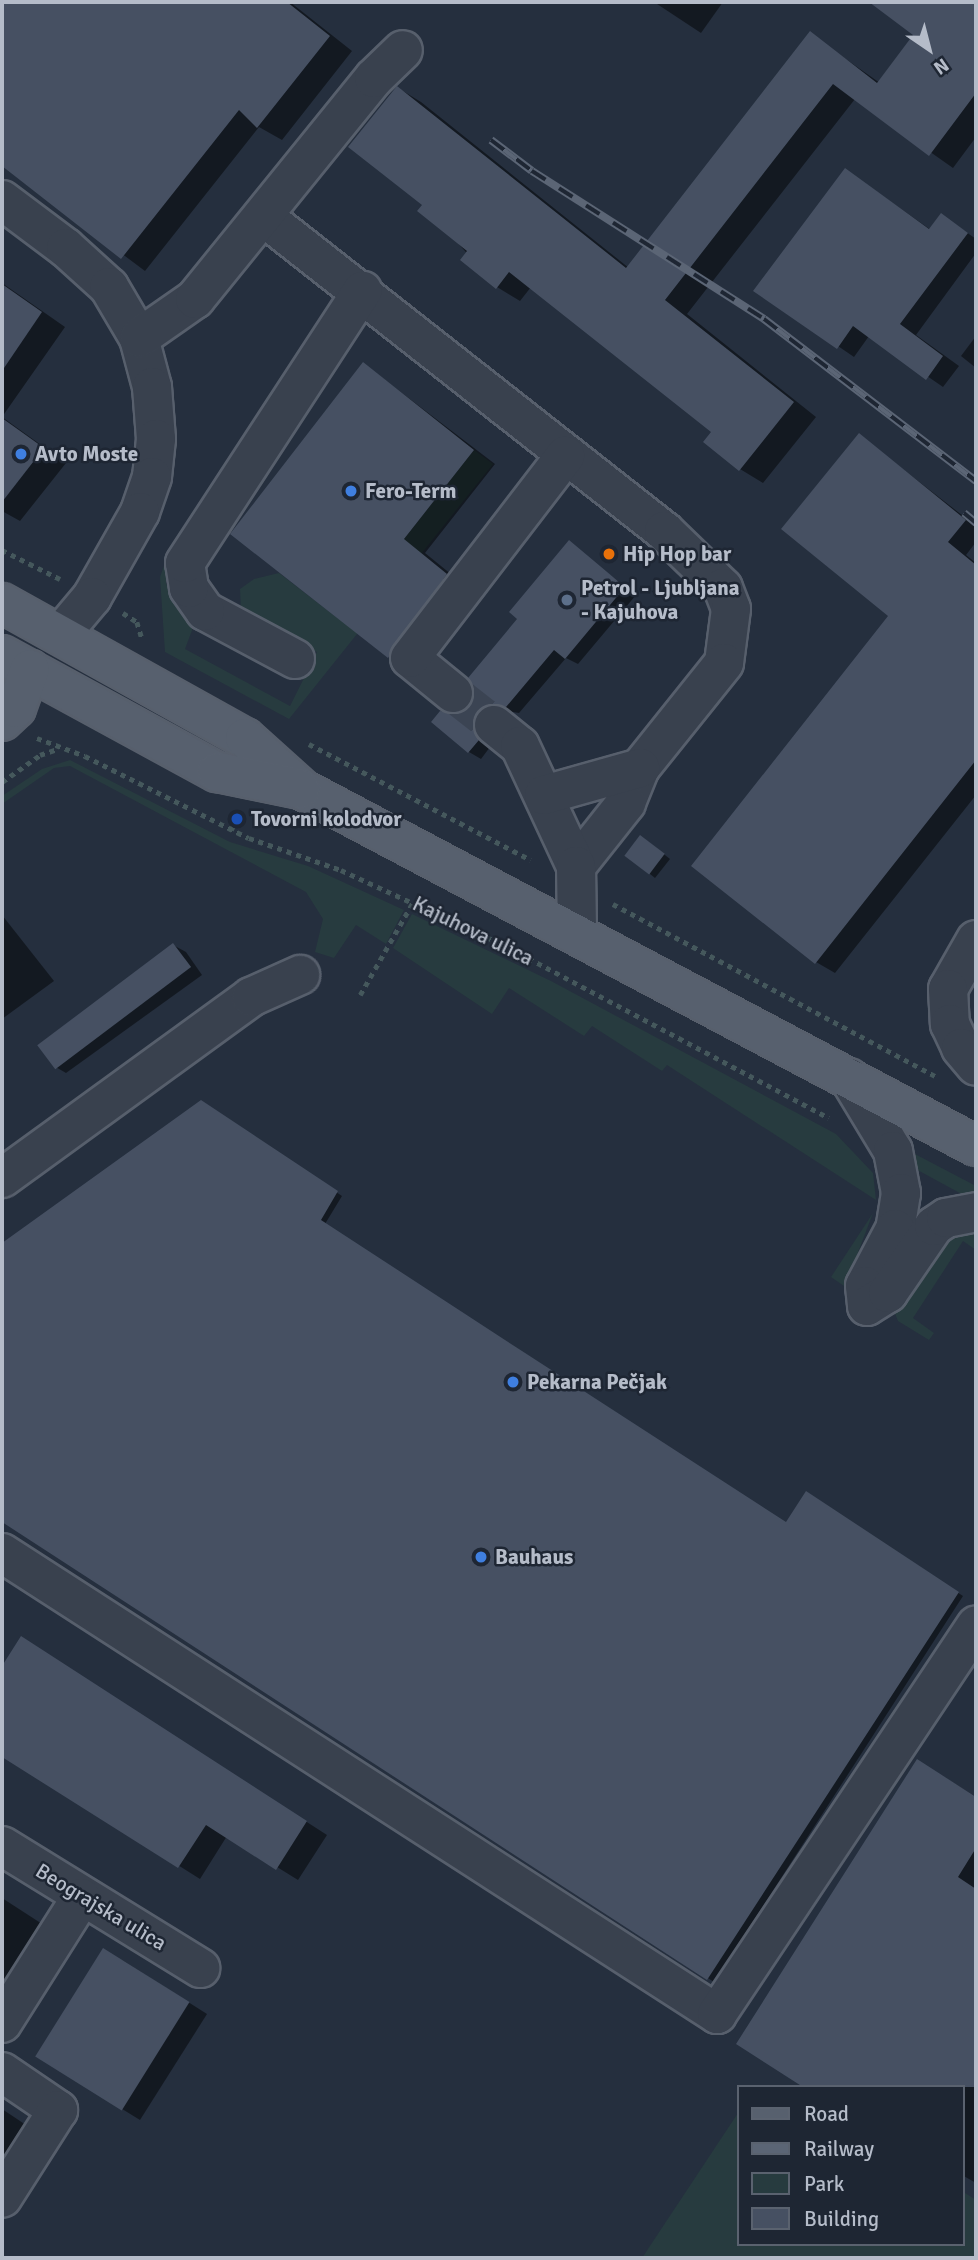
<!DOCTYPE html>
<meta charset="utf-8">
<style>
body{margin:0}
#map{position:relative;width:978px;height:2260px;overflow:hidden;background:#252f3e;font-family:Signika,sans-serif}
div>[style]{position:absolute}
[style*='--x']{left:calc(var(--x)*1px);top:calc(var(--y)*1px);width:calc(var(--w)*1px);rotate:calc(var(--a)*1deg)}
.green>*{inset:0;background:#273b3f}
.shadow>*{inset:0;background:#0007}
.building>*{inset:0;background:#465062;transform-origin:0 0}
.minor-tunnel>*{height:38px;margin-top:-19px;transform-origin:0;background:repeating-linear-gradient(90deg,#3b4453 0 38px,transparent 0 57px)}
.path>*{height:4.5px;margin-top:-2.25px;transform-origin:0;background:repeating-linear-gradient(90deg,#45585c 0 5px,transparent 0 10px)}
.roads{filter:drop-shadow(2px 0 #575f6c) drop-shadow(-2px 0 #575f6c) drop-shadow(0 2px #575f6c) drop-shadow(0 -2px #575f6c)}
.minor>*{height:38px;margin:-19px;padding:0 19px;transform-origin:19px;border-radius:19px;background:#39414e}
.major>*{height:38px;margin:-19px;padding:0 19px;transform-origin:19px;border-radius:19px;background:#57606e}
.rail>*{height:8px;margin-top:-4px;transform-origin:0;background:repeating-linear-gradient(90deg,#1e2633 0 16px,#5b6575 0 32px);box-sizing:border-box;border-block:2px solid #5b6575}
.dots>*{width:19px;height:19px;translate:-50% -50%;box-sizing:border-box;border:4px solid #1e2633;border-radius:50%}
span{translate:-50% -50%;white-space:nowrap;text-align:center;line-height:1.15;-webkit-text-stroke:5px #1e2633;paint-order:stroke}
.poi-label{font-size:21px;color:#b5bcc9;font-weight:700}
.left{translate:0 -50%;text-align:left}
.street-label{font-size:21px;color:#b5bcc9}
.frame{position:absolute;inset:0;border:4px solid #b5bcc9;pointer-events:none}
.legend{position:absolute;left:737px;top:2085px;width:228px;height:161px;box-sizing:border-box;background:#1e2633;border:2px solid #5a626f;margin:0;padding:9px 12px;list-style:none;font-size:21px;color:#b5bcc9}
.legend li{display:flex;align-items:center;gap:14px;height:35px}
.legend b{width:35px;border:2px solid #5a626f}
.north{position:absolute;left:894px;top:14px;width:70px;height:70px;-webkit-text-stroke:5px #1e2633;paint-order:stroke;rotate:145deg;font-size:19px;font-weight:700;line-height:28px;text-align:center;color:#b5bcc9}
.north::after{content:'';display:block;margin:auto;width:24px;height:32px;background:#b5bcc9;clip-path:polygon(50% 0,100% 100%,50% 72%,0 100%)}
</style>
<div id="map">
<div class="green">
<div style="clip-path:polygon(474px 450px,493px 464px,289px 719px,165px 652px,160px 577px,171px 546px,166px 583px,173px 602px,194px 625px,185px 649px,290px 706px,317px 652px,241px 611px,240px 589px,254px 579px,279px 573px,340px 620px)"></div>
<div style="clip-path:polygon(70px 760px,230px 842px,308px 866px,404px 910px,386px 944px,356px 925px,334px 958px,315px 952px,323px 919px,306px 892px,70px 766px,54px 768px,2px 804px,2px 796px,42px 769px)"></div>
<div style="clip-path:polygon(412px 914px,551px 981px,836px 1134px,873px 1173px,876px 1200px,667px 1065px,662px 1071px,592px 1026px,584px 1036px,509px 988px,492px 1014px,393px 948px)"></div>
<div style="clip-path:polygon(913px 1153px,976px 1186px,976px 1197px,969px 1198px,912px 1167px)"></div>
<div style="clip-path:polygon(873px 1213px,857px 1255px,844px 1286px,831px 1277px)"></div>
<div style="clip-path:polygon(976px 1231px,976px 1250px,963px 1241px,913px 1318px,934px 1333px,929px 1340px,898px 1321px,894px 1311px,937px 1239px)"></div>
<div style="clip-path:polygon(738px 2113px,738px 2244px,962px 2244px,962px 2191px,976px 2200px,976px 2258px,642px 2258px)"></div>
</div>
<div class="shadow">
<div style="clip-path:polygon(2px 2px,290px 2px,352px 51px,282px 140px,259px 127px,145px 271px,2px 164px)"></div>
<div style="clip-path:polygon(654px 2px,723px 2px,701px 33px)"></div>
<div style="clip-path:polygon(872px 2px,976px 2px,976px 137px,953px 168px,855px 99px,687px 314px,816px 417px,763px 483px,740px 469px,714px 432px,531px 287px,520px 301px,497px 287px,424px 205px,398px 88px,421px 102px,629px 268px,810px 34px,880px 83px,916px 35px)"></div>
<div style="clip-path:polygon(846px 170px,931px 230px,942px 215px,976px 239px,976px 253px,916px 335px,959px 366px,943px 387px,869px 336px,854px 357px,756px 290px)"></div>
<div style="clip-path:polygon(2px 283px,65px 327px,2px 417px,66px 463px,20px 521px,2px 511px)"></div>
<div style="clip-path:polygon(976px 336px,976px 368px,961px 356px)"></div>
<div style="clip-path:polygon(364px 364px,495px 464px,425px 553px,468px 588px,411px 669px,389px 656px)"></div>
<div style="clip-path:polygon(859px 435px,976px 526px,976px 542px,966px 555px,976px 563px,976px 795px,835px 973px,816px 962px,891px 616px)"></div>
<div style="clip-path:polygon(569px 543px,636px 595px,578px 664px,566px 658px,519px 713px,500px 710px,484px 730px,490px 747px,481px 759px,469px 752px,461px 715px,472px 707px,520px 618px)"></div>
<div style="clip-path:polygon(646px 840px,670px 859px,655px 878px,650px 874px)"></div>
<div style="clip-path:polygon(2px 915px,54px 981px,2px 1019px)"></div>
<div style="clip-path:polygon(173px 945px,186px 952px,202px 975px,66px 1073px,54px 1066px)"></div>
<div style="clip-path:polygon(201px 1102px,342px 1196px,325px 1224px,787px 1524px,806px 1494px,963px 1596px,714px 1982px,2px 1520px,2px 1245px)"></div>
<div style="clip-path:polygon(21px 1638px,327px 1835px,298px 1880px,227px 1836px,200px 1879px,2px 1754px,2px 1669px)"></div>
<div style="clip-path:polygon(941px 1775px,976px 1797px,976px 2183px,962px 2175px,962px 2087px)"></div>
<div style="clip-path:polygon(2px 1898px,53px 1931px,2px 2001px)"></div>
<div style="clip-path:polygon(122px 1960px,207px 2014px,140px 2120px,36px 2056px)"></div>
<div style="clip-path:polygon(2px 2109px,44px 2137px,2px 2203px)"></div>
</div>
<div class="building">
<div style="clip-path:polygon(2px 2px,287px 2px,330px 36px,257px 128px,239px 110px,121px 259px,2px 166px)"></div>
<div style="clip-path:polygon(869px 2px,976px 2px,976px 93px,929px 156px,833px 84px,665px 300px,794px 402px,739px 471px,703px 442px,711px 432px,509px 272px,496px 289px,460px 260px,467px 251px,417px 211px,422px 205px,348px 147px,397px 86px,626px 268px,810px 31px,877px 83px,913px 35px)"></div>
<div style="clip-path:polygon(845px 168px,929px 229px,941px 213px,968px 233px,900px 324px,943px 356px,926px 380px,853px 326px,837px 349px,753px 291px)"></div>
<div style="clip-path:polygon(2px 284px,42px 312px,2px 371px)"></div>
<div style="clip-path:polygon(363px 362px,474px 450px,404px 539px,447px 574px,388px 658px,230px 534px)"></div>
<div style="clip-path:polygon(2px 418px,44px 448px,2px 502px)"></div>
<div style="clip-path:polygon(859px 433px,966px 520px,948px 542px,976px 565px,976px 760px,815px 964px,691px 866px,888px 616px,781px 529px)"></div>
<div style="clip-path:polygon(569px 540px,625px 587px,565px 659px,554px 650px,506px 707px,487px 704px,477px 711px,472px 722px,479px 740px,468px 753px,431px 722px,440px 711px,460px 714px,470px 706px,475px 696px,468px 678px,517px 619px,509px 612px)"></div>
<div style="left:640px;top:835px;width:31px;height:26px;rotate:37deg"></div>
<div style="left:173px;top:943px;width:30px;height:170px;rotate:53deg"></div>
<div style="clip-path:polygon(201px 1100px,338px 1191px,321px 1220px,522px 1351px,786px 1522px,806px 1491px,959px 1592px,707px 1980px,2px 1522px,2px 1243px)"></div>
<div style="clip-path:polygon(21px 1636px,307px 1821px,276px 1870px,206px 1825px,178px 1868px,2px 1757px,2px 1666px)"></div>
<div style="clip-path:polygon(917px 1759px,976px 1797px,976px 1848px,958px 1877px,976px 1889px,976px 2087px,803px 2087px,736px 2044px)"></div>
<div style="left:103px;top:1948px;width:102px;height:128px;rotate:32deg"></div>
</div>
<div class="minor-tunnel">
<div style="--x:453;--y:693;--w:52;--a:38"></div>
</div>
<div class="path">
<div style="--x:2;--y:550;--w:65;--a:26.6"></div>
<div style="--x:123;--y:613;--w:17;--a:33"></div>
<div style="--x:137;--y:622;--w:17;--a:73"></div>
<div style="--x:37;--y:738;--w:51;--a:20.6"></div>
<div style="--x:85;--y:756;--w:183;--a:26.6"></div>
<div style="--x:249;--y:838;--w:97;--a:19.2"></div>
<div style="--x:341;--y:870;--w:177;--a:24.7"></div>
<div style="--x:502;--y:944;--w:370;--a:28"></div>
<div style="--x:309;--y:744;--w:250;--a:27.6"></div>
<div style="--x:2;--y:782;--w:47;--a:-35.4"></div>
<div style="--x:40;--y:755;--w:18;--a:-19"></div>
<div style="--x:231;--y:830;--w:20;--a:-63"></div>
<div style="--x:613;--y:904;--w:365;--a:28.1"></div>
<div style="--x:360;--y:995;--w:107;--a:-60.3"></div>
</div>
<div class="roads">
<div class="minor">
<div style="--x:2;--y:200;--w:80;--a:36.9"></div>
<div style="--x:66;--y:248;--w:58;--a:42.2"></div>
<div style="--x:109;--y:287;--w:59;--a:59.5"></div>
<div style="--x:139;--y:338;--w:51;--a:75.1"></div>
<div style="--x:152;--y:387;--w:52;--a:85.6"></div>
<div style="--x:156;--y:439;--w:38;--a:96"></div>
<div style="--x:152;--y:477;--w:37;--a:109"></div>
<div style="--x:140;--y:512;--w:98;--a:119.5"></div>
<div style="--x:92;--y:597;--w:48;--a:130"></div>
<div style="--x:264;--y:217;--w:509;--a:38.13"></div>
<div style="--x:664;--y:531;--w:82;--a:44"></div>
<div style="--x:723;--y:588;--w:22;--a:69"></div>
<div style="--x:731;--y:609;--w:54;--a:97.4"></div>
<div style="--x:724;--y:663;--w:134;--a:128.7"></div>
<div style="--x:640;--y:768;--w:38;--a:112"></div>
<div style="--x:626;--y:803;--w:80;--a:128.4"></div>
<div style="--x:139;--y:338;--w:68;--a:-34.9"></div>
<div style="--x:195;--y:299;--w:284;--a:-51"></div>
<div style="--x:374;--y:78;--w:40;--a:-44"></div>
<div style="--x:295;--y:659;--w:102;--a:-151.9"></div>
<div style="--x:205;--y:611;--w:28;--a:-125"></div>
<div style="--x:189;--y:588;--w:25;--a:-99"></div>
<div style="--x:185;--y:563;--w:325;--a:-56.9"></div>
<div style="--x:453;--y:693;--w:55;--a:-140.9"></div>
<div style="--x:410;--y:658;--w:255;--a:-52.5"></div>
<div style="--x:494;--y:725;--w:33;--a:39"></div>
<div style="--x:520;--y:746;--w:132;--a:65"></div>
<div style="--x:576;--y:866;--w:67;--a:89.1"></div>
<div style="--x:544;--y:795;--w:100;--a:-15.7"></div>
<div style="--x:976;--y:940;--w:56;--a:119.7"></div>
<div style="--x:948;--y:989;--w:35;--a:87"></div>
<div style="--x:950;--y:1024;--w:26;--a:65"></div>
<div style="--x:961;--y:1048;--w:23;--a:50"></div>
<div style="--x:849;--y:1078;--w:85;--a:58.9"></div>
<div style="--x:893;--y:1151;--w:43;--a:79.2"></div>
<div style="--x:901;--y:1193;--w:36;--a:99"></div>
<div style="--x:895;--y:1229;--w:64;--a:117.8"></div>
<div style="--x:865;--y:1286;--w:20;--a:84"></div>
<div style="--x:867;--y:1306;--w:25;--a:-32"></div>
<div style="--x:888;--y:1293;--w:81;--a:-55.5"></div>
<div style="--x:934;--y:1226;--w:14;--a:-34"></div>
<div style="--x:946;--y:1218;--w:31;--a:-11"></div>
<div style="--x:2;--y:1178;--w:308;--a:-36"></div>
<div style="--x:251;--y:997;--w:54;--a:-24.2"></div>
<div style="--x:2;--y:1553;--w:851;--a:32.81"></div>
<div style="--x:717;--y:2014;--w:467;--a:-56.3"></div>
<div style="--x:2;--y:1846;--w:233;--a:31.6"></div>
<div style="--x:2;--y:2023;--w:148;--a:-57.7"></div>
<div style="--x:2;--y:2072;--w:68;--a:34.2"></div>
<div style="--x:58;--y:2110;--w:104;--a:122.5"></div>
</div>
<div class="major">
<div style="--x:2;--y:603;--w:278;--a:29.1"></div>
<div style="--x:245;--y:738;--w:78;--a:41.9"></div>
<div style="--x:303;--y:790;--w:761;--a:27.88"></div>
<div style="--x:2;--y:655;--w:245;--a:28.6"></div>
<div style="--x:217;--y:772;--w:85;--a:11.6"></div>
<div style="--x:2;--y:721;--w:19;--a:-43"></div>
<div style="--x:16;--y:708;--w:41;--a:-70.3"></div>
</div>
</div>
<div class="rail">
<div style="--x:491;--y:140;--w:51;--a:37.1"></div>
<div style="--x:532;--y:171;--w:275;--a:32.5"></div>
<div style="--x:764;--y:319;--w:267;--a:37.4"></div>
<div style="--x:964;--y:513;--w:16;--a:40"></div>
</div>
<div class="dots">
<div style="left:21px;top:454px;background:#3f7fe0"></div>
<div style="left:351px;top:491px;background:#3f7fe0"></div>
<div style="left:609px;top:554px;background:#e8710a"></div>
<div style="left:567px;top:600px;background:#5c6f8a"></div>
<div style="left:237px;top:819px;background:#1a4fb4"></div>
<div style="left:513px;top:1382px;background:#3f7fe0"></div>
<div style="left:481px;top:1557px;background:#3f7fe0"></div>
</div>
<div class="poi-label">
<span class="left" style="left:35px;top:454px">Avto Moste</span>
<span class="left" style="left:365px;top:491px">Fero-Term</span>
<span class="left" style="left:623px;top:554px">Hip Hop bar</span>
<span class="left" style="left:581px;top:600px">Petrol - Ljubljana<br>- Kajuhova</span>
<span class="left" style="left:251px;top:819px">Tovorni kolodvor</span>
<span class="left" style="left:527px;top:1382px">Pekarna Pečjak</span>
<span class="left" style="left:495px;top:1557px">Bauhaus</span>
</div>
<div class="street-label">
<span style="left:473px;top:931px;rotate:26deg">Kajuhova ulica</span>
<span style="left:101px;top:1907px;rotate:31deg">Beograjska ulica</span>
</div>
<div class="frame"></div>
<ul class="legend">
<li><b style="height:9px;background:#57606e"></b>Road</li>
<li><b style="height:9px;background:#5b6575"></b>Railway</li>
<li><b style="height:19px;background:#273b3f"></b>Park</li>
<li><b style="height:19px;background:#465062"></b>Building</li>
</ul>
<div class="north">N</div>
</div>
